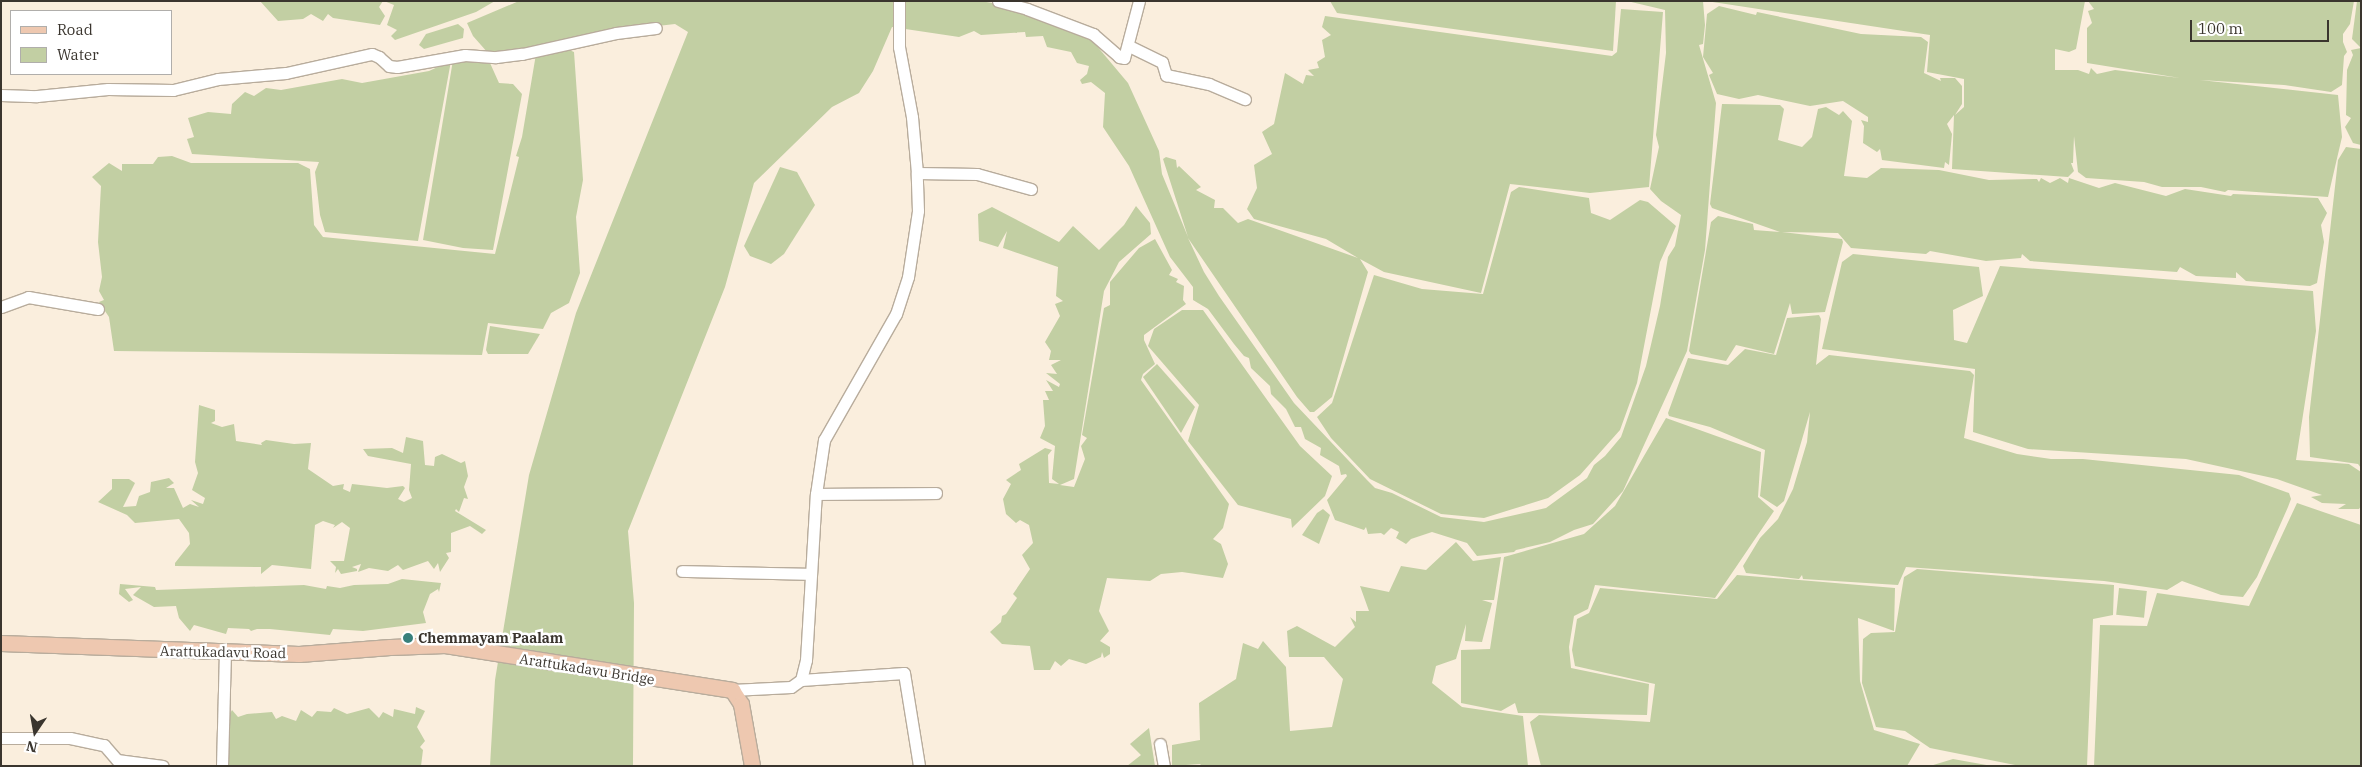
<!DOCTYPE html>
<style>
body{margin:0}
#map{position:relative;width:2362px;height:767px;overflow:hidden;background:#faeedd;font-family:"IBM Plex Serif",serif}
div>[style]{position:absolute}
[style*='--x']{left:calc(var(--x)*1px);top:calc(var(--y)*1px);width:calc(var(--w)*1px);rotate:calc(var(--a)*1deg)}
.water>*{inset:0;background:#c2cfa3;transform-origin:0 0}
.roads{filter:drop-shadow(1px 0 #b8ac9c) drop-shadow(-1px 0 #b8ac9c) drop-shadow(0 1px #b8ac9c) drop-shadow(0 -1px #b8ac9c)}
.minor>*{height:11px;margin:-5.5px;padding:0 5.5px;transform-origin:5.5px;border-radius:5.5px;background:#fff}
.major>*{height:15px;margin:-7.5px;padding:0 7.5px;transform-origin:7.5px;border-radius:7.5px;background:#eec8b0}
.dots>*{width:14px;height:14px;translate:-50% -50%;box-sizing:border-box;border:2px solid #fff;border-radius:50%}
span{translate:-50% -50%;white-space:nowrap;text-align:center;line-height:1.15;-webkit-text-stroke:5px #fff;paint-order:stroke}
.poi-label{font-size:14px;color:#3a352e;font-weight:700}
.left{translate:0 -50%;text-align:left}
.street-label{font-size:14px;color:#3a352e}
.frame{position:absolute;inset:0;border:2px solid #3a352e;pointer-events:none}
.legend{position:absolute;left:10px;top:10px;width:162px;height:65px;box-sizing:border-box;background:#fff;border:1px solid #b0aeab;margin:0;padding:6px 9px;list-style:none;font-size:15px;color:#3a352e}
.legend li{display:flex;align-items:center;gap:10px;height:25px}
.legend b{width:25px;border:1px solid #b0aeab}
.north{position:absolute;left:10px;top:707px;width:50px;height:50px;-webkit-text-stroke:4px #fff;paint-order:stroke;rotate:192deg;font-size:14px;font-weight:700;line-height:20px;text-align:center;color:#3a352e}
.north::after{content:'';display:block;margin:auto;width:18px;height:22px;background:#3a352e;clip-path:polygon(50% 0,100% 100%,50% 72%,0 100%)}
.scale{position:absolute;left:2190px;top:20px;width:139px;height:22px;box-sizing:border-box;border:2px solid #3a352e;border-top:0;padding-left:6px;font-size:15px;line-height:18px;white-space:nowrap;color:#3a352e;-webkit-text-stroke:4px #fff;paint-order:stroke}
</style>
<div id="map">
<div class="water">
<div style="clip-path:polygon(260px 1px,383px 1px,379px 7px,385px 16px,380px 25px,333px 18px,328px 14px,323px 21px,311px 14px,303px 19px,278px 21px)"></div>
<div style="clip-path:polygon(384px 1px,495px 1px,476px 12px,395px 40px,391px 36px,397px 30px,387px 25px,394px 5px)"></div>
<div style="clip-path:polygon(519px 1px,980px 1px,1005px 5px,1091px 39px,1128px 83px,1159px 151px,1162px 174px,1188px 237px,1163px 159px,1166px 157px,1176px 160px,1177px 168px,1179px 166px,1201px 187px,1196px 190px,1215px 200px,1214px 208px,1223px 208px,1238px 223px,1248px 219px,1358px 258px,1326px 239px,1254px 219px,1247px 209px,1257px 188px,1254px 165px,1272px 154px,1262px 132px,1274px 124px,1285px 73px,1303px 84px,1306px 75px,1314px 76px,1308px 70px,1319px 68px,1317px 62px,1325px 57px,1322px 40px,1331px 35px,1322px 27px,1325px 16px,1612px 56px,1617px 52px,1621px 9px,1663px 12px,1649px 187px,1590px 193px,1510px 184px,1481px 293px,1384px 272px,1360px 259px,1368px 272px,1332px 397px,1314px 412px,1310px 412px,1297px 397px,1188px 238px,1204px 272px,1219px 296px,1294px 403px,1367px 480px,1375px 488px,1392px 493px,1441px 517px,1484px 522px,1546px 508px,1587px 478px,1594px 465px,1605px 456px,1621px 437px,1646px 366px,1660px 306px,1668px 257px,1675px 246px,1681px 215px,1661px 201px,1650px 189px,1659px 147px,1656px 135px,1666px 53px,1665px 10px,1627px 1px,1703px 1px,1705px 25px,1703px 44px,1699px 45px,1716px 103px,1705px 250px,1687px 351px,1623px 491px,1593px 524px,1574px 530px,1550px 542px,1516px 550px,1514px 552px,1477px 556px,1467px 543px,1432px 532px,1411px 539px,1406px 544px,1396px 538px,1399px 532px,1391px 528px,1384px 535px,1381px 533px,1368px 534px,1366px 527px,1364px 530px,1335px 520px,1327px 500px,1347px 476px,1346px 474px,1341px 475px,1339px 466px,1320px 455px,1321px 448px,1305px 439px,1301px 427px,1295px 427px,1286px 409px,1271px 394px,1270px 386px,1251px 368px,1249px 358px,1244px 356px,1234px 344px,1208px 309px,1193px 300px,1193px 287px,1170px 257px,1129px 166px,1103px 127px,1105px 93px,1091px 82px,1082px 84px,1080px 80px,1087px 74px,1089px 66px,1077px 63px,1071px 52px,1047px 47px,1043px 36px,1026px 37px,1025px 32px,981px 35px,974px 31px,959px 37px,892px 27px,873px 71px,859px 93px,832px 107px,754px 183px,725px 287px,628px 531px,634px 603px,633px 766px,490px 766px,495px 680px,529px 475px,576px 313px,688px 32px,675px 24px,614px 31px,496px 62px,473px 36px,467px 23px)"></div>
<div style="clip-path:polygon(1330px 1px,1616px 1px,1613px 51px,1337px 13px)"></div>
<div style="clip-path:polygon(1706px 1px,2085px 1px,2076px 49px,2069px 52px,2055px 49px,2055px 70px,2078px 70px,2089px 74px,2091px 68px,2097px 74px,2115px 70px,2180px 78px,2087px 63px,2087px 28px,2092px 23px,2088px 11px,2094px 9px,2088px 1px,2354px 1px,2350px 24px,2343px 34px,2343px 42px,2347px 52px,2344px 56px,2342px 85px,2331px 92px,2284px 85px,2200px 80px,2338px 95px,2342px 137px,2328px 197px,2228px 190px,2225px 192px,2201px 187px,2162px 187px,2144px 182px,2086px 178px,2078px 172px,2074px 136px,2073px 163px,2071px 163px,2074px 171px,2068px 177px,1952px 169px,1954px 115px,1947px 124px,1952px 134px,1949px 165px,1945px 162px,1944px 168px,1882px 160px,1880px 149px,1877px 152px,1863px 143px,1864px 126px,1861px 120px,1868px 122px,1868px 117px,1843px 101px,1810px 106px,1758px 95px,1739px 99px,1717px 94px,1709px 75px,1713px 73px,1703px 57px,1707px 14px,1719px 6px,1756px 15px,1757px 12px,1861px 34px,1921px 37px,1928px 42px,1924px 73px,1941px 81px,1940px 78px,1955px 78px,1962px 86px,1962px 104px,1955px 115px,1964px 107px,1964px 79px,1927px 72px,1930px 35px)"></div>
<div style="clip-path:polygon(2357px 1px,2361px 1px,2361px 48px,2352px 39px)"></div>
<div style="clip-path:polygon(458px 24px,464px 29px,463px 38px,424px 49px,419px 45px,426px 34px)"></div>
<div style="clip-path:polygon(562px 47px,574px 52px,583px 180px,576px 217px,580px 273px,569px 303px,551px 313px,543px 329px,488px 323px,482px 355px,114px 351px,109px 317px,99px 302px,104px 300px,99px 291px,102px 277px,98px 242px,101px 186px,92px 177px,109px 163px,122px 171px,122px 164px,153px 164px,158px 157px,172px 156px,191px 163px,298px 163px,310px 169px,314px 225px,323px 237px,495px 254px,519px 157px,516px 156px,522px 137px,536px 54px)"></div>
<div style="clip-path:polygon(2361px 48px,2361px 145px,2353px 143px,2345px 127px,2351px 118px,2346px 115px,2347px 70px,2353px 55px,2351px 50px)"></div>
<div style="clip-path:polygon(482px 55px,490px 63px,499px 83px,513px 84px,522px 94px,493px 250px,463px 248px,423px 240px,453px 60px)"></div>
<div style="clip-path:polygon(451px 61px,418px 241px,325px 232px,320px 215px,315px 172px,319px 162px,192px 154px,187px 139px,194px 137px,188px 118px,208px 112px,231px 114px,232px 104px,245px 92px,254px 96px,266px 88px,281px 90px,342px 79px,362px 83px,429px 71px)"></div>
<div style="clip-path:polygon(1722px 104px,1780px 105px,1784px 109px,1778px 140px,1802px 147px,1812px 137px,1818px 109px,1826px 107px,1839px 115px,1843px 111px,1852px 121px,1844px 176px,1867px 178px,1881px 168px,1939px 170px,1989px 180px,2037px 179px,2039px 182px,2041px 178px,2050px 183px,2060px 178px,2068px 183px,2069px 178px,2099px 188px,2115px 183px,2166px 196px,2185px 189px,2231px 196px,2233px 194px,2318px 198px,2327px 213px,2321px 225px,2324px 242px,2317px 283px,2310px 286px,2246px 281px,2236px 272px,2236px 278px,2196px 276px,2180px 267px,2177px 272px,2030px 261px,2022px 254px,2021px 258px,1986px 261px,1930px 251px,1926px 254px,1851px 248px,1838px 233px,1782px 232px,1842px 239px,1843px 242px,1825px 312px,1792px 314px,1790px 303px,1774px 354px,1736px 345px,1726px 361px,1691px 354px,1689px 351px,1711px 222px,1718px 216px,1753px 224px,1754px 230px,1780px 232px,1712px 208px,1710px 204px)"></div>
<div style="clip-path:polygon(2346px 147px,2361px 149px,2361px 468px,2358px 464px,2310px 457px,2309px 417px,2338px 160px)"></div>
<div style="clip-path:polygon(780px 167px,797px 172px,815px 205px,784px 254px,771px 264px,750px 256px,744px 246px)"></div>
<div style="clip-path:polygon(1519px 187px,1589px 198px,1591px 213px,1610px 220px,1640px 200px,1648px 202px,1676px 226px,1660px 262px,1637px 383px,1620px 430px,1580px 475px,1548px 498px,1484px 518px,1441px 514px,1370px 479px,1331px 438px,1317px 417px,1332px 403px,1374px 275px,1422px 289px,1483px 294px,1511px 192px)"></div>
<div style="clip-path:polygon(1136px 206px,1150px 223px,1151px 234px,1119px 262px,1104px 291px,1074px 479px,1060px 485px,1074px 487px,1085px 459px,1081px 446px,1087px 438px,1082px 435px,1104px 308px,1110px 305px,1110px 282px,1139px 248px,1155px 239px,1172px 270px,1169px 275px,1178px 279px,1176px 282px,1184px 286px,1183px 300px,1186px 304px,1144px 335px,1144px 340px,1155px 364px,1143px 374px,1141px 380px,1229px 504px,1223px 528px,1213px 539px,1221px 544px,1228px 564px,1223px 578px,1182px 572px,1161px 574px,1150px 581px,1107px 578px,1099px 611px,1109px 631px,1100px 641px,1110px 647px,1110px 654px,1104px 658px,1102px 652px,1101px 657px,1086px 664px,1069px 659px,1061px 666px,1055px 661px,1050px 670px,1034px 670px,1030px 646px,1002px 644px,990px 632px,1001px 622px,1002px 616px,1006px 614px,1017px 598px,1013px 594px,1030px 569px,1022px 555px,1033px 543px,1029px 525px,1020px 520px,1016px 523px,1006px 514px,1003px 499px,1011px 484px,1006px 480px,1021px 470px,1019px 464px,1045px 448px,1052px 450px,1048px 455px,1049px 483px,1059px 484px,1052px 479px,1055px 446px,1040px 438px,1045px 426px,1043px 400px,1049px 400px,1045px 391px,1053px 391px,1046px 380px,1059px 387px,1060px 384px,1046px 373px,1057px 374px,1051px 365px,1061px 360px,1049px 360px,1051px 351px,1045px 342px,1060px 316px,1055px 304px,1063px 301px,1056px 296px,1058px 267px,1003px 248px,1007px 231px,998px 247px,979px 241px,978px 214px,992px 207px,1059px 242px,1073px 226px,1099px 250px,1124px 225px)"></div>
<div style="clip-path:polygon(1853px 254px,1979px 267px,1983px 296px,1953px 310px,1954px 340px,1967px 343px,2000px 266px,2313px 291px,2316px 331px,2296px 460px,2349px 464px,2361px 472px,2361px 506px,2359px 509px,2338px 509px,2346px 504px,2322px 503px,2311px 497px,2322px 495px,2277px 479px,2186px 459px,2028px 449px,1973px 432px,1975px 369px,1822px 349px,1842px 262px)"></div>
<div style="clip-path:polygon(1182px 310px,1203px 310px,1300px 446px,1332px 476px,1325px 496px,1292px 528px,1291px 519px,1238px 505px,1188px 441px,1199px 405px,1148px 346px,1154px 329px)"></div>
<div style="clip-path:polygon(1819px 315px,1821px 319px,1816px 365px,1829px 355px,1970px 371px,1974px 375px,1964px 438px,2017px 454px,2051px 459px,2083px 459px,2239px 475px,2289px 493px,2291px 499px,2288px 507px,2257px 577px,2243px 597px,2221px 595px,2182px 581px,2167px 590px,2104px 581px,1906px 567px,1898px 585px,1803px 579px,1802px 575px,1799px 579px,1746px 573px,1743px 566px,1760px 538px,1778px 519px,1793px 489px,1807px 442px,1810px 412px,1784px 501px,1777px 507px,1760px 496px,1765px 450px,1710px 427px,1669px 416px,1668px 413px,1688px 358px,1728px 365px,1745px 349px,1776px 355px,1787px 318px)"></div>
<div style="clip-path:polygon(490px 326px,540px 334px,528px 354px,488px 354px,486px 350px)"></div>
<div style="clip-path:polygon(1157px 364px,1195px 407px,1181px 433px,1143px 377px)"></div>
<div style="clip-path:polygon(199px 405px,215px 410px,215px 421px,211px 423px,222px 427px,234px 424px,236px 441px,262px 445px,261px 443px,266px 440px,294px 444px,311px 443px,308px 469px,333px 486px,344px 484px,343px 489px,350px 492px,352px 484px,387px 488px,403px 486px,405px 488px,398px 499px,404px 502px,412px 498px,409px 490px,411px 464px,368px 456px,363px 449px,392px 448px,403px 453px,406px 437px,423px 441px,425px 465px,434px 466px,435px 457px,442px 454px,461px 463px,465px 461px,468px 476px,464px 487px,468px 499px,464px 498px,459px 512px,456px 509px,455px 511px,486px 530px,482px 534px,470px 526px,451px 533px,451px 552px,446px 553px,449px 558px,440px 572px,438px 563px,434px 569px,428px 561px,403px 570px,398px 565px,388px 571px,369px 568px,358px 572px,361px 564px,352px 567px,357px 569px,357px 571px,341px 574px,338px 569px,335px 573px,336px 567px,330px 561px,344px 561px,350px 528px,342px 522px,333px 528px,335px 525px,323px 521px,315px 525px,311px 569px,272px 565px,261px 574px,261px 567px,175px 566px,175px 563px,190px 544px,189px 533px,179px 519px,135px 523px,127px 515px,98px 502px,112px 489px,112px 479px,129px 479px,135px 483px,123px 507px,136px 506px,139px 496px,150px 492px,151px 482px,169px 478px,174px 483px,166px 488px,174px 488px,183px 508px,190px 504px,199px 507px,191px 500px,203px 504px,205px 498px,192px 490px,198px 473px,195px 462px)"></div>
<div style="clip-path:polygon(1666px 418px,1761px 452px,1758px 497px,1774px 511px,1715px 598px,1595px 585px,1588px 609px,1574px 616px,1569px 647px,1571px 668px,1649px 684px,1647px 715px,1518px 713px,1515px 703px,1501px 711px,1461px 703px,1461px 650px,1490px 649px,1504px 557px,1584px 534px,1615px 506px)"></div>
<div style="clip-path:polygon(2297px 503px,2361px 525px,2361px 766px,2094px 766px,2100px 625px,2147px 626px,2157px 593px,2249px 606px)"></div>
<div style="clip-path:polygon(1323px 509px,1330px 515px,1319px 544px,1302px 535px,1317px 513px)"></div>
<div style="clip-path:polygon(1456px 542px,1473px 561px,1501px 557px,1494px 600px,1482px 600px,1492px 603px,1482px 642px,1465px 641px,1466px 624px,1456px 659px,1436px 666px,1432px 683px,1462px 707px,1523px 716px,1528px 766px,1202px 766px,1200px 764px,1172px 766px,1172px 745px,1200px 740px,1199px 703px,1236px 679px,1243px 643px,1258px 649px,1263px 641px,1286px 667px,1290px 731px,1332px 727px,1343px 679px,1324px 657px,1289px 657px,1287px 631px,1297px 626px,1335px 647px,1355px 627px,1350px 617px,1356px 622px,1356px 611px,1369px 611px,1360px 586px,1389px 592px,1401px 566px,1426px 570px)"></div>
<div style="clip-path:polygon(1917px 569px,2114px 585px,2113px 615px,2093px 619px,2087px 766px,2020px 766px,1930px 748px,1905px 731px,1876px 727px,1862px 683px,1863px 639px,1871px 633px,1895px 632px,1904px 577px)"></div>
<div style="clip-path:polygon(1737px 575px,1895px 588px,1894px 631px,1858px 618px,1860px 681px,1874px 730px,1920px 744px,1907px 766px,1541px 766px,1530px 722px,1539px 715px,1650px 722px,1655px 684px,1575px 666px,1572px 650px,1577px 619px,1589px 613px,1600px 588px,1717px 599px)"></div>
<div style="clip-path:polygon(402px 579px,441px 583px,439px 592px,438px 589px,430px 594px,423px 612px,426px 623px,363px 631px,333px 629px,330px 635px,270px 629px,257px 629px,251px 631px,249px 629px,228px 628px,226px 634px,194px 625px,190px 631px,179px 618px,176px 606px,154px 607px,133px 595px,141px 587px,125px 589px,133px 600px,129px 602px,119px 594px,120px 584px,155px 587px,156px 590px,304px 585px,326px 589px,327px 586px,340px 588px,354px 585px,388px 584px)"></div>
<div style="left:2119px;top:588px;width:28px;height:27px;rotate:6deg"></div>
<div style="clip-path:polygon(416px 707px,425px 711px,417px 727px,425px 741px,420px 747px,423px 750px,421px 766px,228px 766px,227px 719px,232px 710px,238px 717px,247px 714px,272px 712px,276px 719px,282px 716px,296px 721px,301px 710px,312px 717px,317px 711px,331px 712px,334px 708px,347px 714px,369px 708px,379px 718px,383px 712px,393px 717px,394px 709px,415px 714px)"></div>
<div style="clip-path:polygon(1149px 728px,1155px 766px,1127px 766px,1141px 755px,1130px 744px)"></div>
<div style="clip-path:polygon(1953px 759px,1992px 766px,1930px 766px)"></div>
</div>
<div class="roads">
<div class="minor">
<div style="--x:998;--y:1;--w:30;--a:15"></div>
<div style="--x:1027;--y:9;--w:71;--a:20.7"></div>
<div style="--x:1093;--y:34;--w:35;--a:41"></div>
<div style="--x:1119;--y:57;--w:5;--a:11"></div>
<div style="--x:1124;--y:58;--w:59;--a:-75.3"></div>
<div style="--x:1129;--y:46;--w:37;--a:26"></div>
<div style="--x:1162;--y:62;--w:14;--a:73"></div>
<div style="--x:1166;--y:75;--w:44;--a:11.8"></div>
<div style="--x:1209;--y:84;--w:39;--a:23"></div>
<div style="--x:1;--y:95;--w:36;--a:2"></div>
<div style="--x:37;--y:96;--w:71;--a:-5.6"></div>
<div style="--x:108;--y:89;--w:65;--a:0.9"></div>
<div style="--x:173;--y:90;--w:46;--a:-13.7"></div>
<div style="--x:218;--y:79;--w:68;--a:-5"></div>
<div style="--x:286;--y:73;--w:88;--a:-12.5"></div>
<div style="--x:372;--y:54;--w:8;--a:23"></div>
<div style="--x:379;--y:57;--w:13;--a:42"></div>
<div style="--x:389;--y:66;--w:8;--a:7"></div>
<div style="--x:397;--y:67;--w:69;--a:-10"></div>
<div style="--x:465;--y:55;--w:31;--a:4"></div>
<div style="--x:496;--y:57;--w:26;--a:-7"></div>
<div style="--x:522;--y:54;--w:96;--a:-12.6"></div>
<div style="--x:616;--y:33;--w:40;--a:-7.1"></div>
<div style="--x:917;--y:173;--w:60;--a:1"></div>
<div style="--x:977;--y:174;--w:56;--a:15.5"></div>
<div style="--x:1;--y:307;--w:29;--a:-20"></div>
<div style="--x:28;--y:297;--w:71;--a:9.7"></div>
<div style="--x:816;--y:494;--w:120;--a:-0.5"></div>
<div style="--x:682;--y:571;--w:128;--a:1.3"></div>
<div style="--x:801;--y:680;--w:103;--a:-3.9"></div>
<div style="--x:904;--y:673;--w:94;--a:80.8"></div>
<div style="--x:732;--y:690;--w:59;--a:-2.9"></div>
<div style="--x:791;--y:687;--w:12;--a:-35"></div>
<div style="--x:801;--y:680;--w:21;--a:-76"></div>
<div style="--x:806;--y:660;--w:166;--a:-86.6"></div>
<div style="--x:816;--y:494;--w:55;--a:-81.6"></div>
<div style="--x:824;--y:440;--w:145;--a:-60.3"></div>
<div style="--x:896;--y:314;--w:39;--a:-72"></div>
<div style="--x:908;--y:277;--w:67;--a:-81.4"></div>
<div style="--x:918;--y:211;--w:38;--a:-92"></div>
<div style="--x:917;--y:173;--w:56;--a:-95.1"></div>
<div style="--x:912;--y:117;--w:71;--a:-100.5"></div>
<div style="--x:899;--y:47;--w:46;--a:-90"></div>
<div style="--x:1;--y:738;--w:69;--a:0"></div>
<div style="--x:70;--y:738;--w:35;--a:12"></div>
<div style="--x:104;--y:745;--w:20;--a:49"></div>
<div style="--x:117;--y:760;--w:46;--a:7.4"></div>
<div style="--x:1160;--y:744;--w:22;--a:80"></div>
<div style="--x:222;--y:766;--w:114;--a:-88.5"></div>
</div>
<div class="major">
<div style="--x:1;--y:643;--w:298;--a:2.1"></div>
<div style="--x:299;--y:654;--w:91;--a:-4.4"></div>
<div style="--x:390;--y:647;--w:55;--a:-2.1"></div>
<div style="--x:445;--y:645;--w:291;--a:8.9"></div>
<div style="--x:732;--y:690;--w:17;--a:57"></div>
<div style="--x:741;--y:704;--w:63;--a:79.9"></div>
</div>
</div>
<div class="dots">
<div style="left:408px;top:638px;background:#38807b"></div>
</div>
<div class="poi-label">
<span class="left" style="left:418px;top:638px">Chemmayam Paalam</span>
</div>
<div class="street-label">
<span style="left:223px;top:652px;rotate:1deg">Arattukadavu Road</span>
<span style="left:587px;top:669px;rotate:9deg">Arattukadavu Bridge</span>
</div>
<div class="frame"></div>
<ul class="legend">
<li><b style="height:6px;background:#eec8b0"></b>Road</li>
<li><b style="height:14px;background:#c2cfa3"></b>Water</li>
</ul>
<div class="north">N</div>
<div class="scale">100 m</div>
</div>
